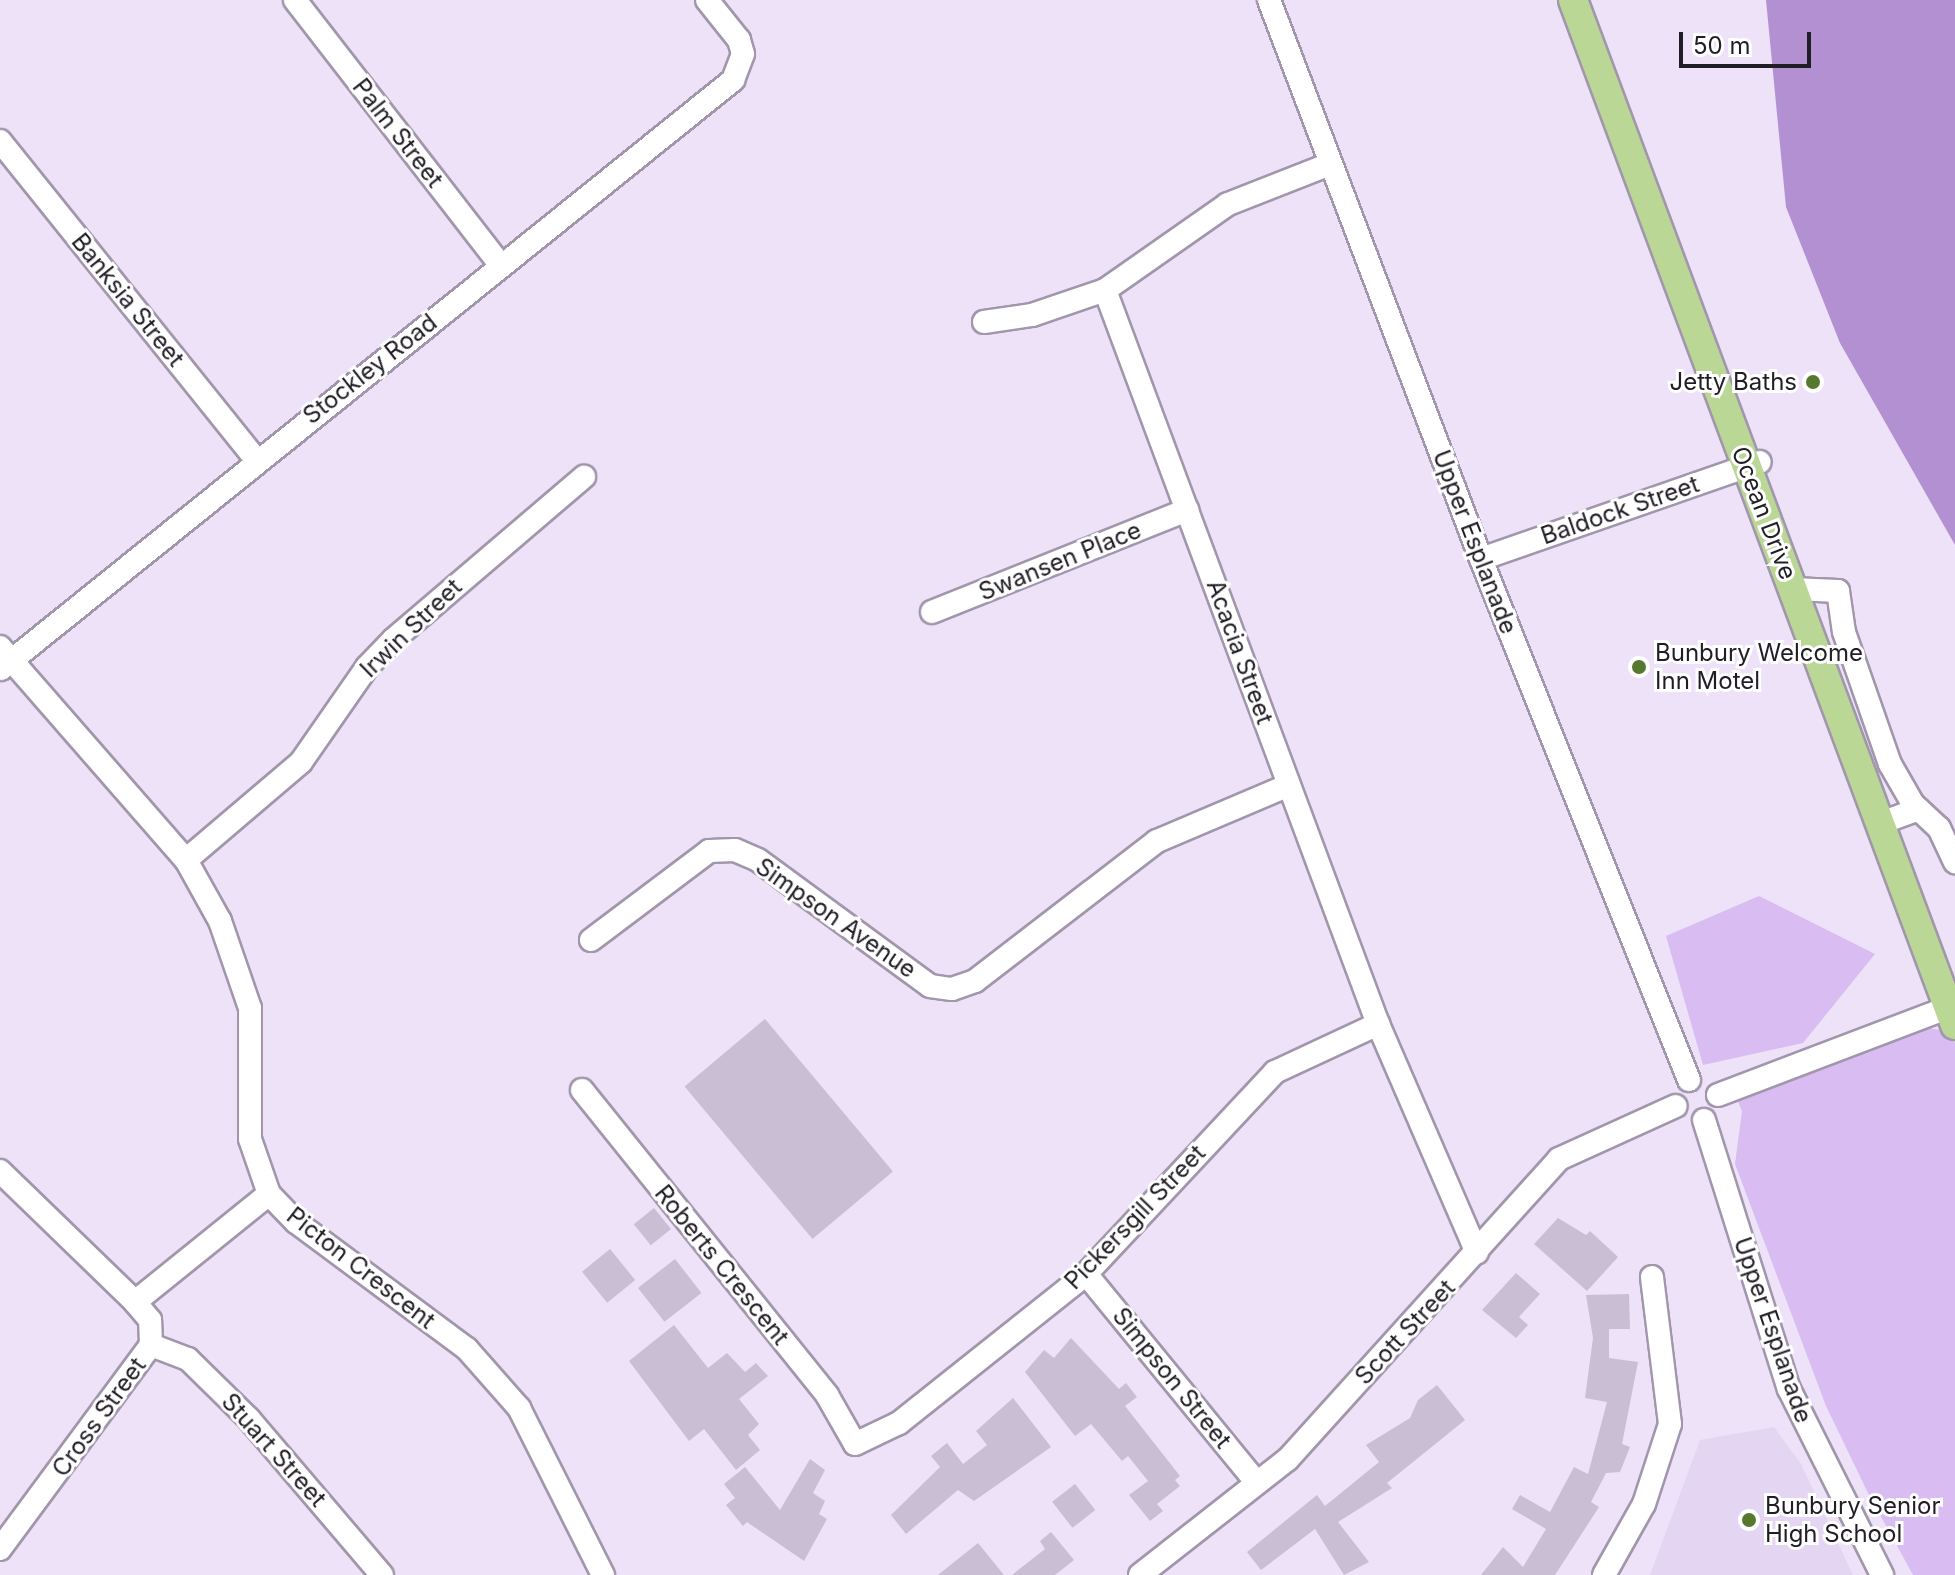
<!DOCTYPE html>
<style>
body{margin:0}
#map{position:relative;width:1955px;height:1575px;overflow:hidden;background:#ede2f8;font-family:Inter,sans-serif}
div>[style]{position:absolute}
[style*='--x']{left:calc(var(--x)*1px);top:calc(var(--y)*1px);width:calc(var(--w)*1px);rotate:calc(var(--a)*1deg)}
.built>*{inset:0;background:#e4d6f3}
.green>*{inset:0;background:#d8bcf2}
.water>*{inset:0;background:#b290d1}
.building>*{inset:0;background:#c9bed4;transform-origin:0 0}
.roads{filter:drop-shadow(2px 0 #a196ab) drop-shadow(-2px 0 #a196ab) drop-shadow(0 2px #a196ab) drop-shadow(0 -2px #a196ab)}
.minor>*{height:22px;margin:-11px;padding:0 11px;transform-origin:11px;border-radius:11px;background:#fff}
.major>*{height:28px;margin:-14px;padding:0 14px;transform-origin:14px;border-radius:14px;background:#bad795}
.dots>*{width:22px;height:22px;translate:-50% -50%;box-sizing:border-box;border:4px solid #fff;border-radius:50%}
span{translate:-50% -50%;white-space:nowrap;text-align:center;line-height:1.15;-webkit-text-stroke:6px #fff;paint-order:stroke}
.street-label{font-size:24px;color:#211d25}
.poi-label{font-size:24px;color:#211d25}
.right{translate:-100% -50%;text-align:right}
.left{translate:0 -50%;text-align:left}
.scale{position:absolute;left:1679px;top:32px;width:132px;height:36px;box-sizing:border-box;border:4px solid #211d25;border-top:0;padding-left:10px;font-size:24px;line-height:28px;white-space:nowrap;color:#211d25;-webkit-text-stroke:6px #fff;paint-order:stroke}
</style>
<div id="map">
<div class="built">
<div style="clip-path:polygon(1774px 1427px,1801px 1464px,1853px 1575px,1650px 1575px,1700px 1440px)"></div>
</div>
<div class="green">
<div style="clip-path:polygon(1759px 896px,1875px 954px,1803px 1043px,1703px 1065px,1666px 936px)"></div>
<div style="clip-path:polygon(1925px 1028px,1942px 1030px,1955px 1043px,1955px 1575px,1913px 1575px,1868px 1493px,1826px 1406px,1735px 1164px,1742px 1111px,1737px 1099px)"></div>
</div>
<div class="water">
<div style="clip-path:polygon(1766px 0,1955px 0,1955px 545px,1840px 343px,1786px 207px)"></div>
</div>
<div class="building">
<div style="left:765px;top:1019px;width:199px;height:105px;rotate:50deg"></div>
<div style="left:654px;top:1208px;width:27px;height:26px;rotate:51deg"></div>
<div style="clip-path:polygon(1558px 1218px,1586px 1235px,1590px 1231px,1618px 1257px,1587px 1291px,1534px 1244px)"></div>
<div style="left:610px;top:1249px;width:40px;height:36px;rotate:51deg"></div>
<div style="left:675px;top:1259px;width:43px;height:47px;rotate:52deg"></div>
<div style="clip-path:polygon(1516px 1273px,1540px 1294px,1519px 1317px,1528px 1325px,1516px 1338px,1482px 1310px)"></div>
<div style="clip-path:polygon(1629px 1294px,1630px 1329px,1609px 1329px,1609px 1358px,1638px 1362px,1622px 1444px,1630px 1447px,1620px 1472px,1606px 1473px,1591px 1502px,1599px 1507px,1555px 1575px,1481px 1575px,1503px 1547px,1523px 1567px,1546px 1529px,1512px 1509px,1520px 1495px,1550px 1512px,1574px 1467px,1588px 1474px,1607px 1402px,1585px 1398px,1593px 1338px,1586px 1295px)"></div>
<div style="clip-path:polygon(674px 1325px,708px 1368px,727px 1353px,745px 1372px,756px 1363px,768px 1376px,739px 1399px,759px 1424px,748px 1435px,760px 1450px,736px 1470px,704px 1429px,689px 1441px,629px 1361px)"></div>
<div style="clip-path:polygon(1071px 1338px,1119px 1389px,1126px 1383px,1137px 1397px,1125px 1406px,1180px 1476px,1175px 1480px,1180px 1486px,1157px 1504px,1163px 1511px,1150px 1521px,1129px 1495px,1148px 1481px,1128px 1456px,1122px 1461px,1091px 1424px,1075px 1436px,1025px 1372px,1044px 1350px,1054px 1358px)"></div>
<div style="clip-path:polygon(1437px 1385px,1465px 1420px,1387px 1483px,1392px 1488px,1338px 1522px,1369px 1562px,1344px 1575px,1315px 1529px,1261px 1570px,1247px 1552px,1317px 1495px,1325px 1506px,1379px 1462px,1366px 1445px,1410px 1418px,1418px 1400px)"></div>
<div style="clip-path:polygon(1013px 1398px,1051px 1447px,974px 1501px,958px 1490px,906px 1534px,891px 1515px,940px 1467px,931px 1456px,947px 1443px,963px 1464px,987px 1445px,976px 1431px)"></div>
<div style="clip-path:polygon(810px 1459px,825px 1470px,813px 1493px,825px 1501px,819px 1514px,827px 1519px,804px 1561px,747px 1522px,743px 1526px,726px 1505px,735px 1498px,724px 1484px,745px 1467px,780px 1510px)"></div>
<div style="left:1075px;top:1484px;width:33px;height:29px;rotate:52deg"></div>
<div style="clip-path:polygon(1051px 1532px,1074px 1560px,1055px 1575px,1012px 1575px,1045px 1549px,1040px 1541px)"></div>
<div style="clip-path:polygon(978px 1543px,1004px 1575px,938px 1575px)"></div>
</div>
<div class="roads">
<div class="minor">
<div style="--x:295;--y:0;--w:336;--a:52.2"></div>
<div style="--x:1269;--y:0;--w:598;--a:69.23"></div>
<div style="--x:1481;--y:559;--w:561;--a:68.24"></div>
<div style="--x:0;--y:141;--w:408;--a:51.2"></div>
<div style="--x:1330;--y:164;--w:110;--a:158.6"></div>
<div style="--x:1228;--y:204;--w:150;--a:145"></div>
<div style="--x:1105;--y:290;--w:783;--a:69.6"></div>
<div style="--x:1378;--y:1024;--w:249;--a:66.6"></div>
<div style="--x:984;--y:322;--w:49;--a:-8.3"></div>
<div style="--x:1032;--y:315;--w:77;--a:-18.9"></div>
<div style="--x:1481;--y:559;--w:295;--a:-19.2"></div>
<div style="--x:1793;--y:589;--w:45;--a:2.5"></div>
<div style="--x:1838;--y:591;--w:41;--a:81.7"></div>
<div style="--x:1844;--y:632;--w:140;--a:70.8"></div>
<div style="--x:1890;--y:764;--w:46;--a:60.1"></div>
<div style="--x:1913;--y:804;--w:35;--a:43"></div>
<div style="--x:1939;--y:828;--w:38;--a:65"></div>
<div style="--x:932;--y:612;--w:275;--a:-21.8"></div>
<div style="--x:0;--y:647;--w:283;--a:48.9"></div>
<div style="--x:186;--y:860;--w:70;--a:60.9"></div>
<div style="--x:220;--y:921;--w:92;--a:71"></div>
<div style="--x:250;--y:1008;--w:131;--a:90"></div>
<div style="--x:250;--y:1139;--w:58;--a:70.9"></div>
<div style="--x:269;--y:1194;--w:39;--a:46"></div>
<div style="--x:296;--y:1222;--w:213;--a:36.6"></div>
<div style="--x:467;--y:1349;--w:79;--a:48.6"></div>
<div style="--x:519;--y:1408;--w:187;--a:63.3"></div>
<div style="--x:1;--y:669;--w:940;--a:-38.82"></div>
<div style="--x:733;--y:80;--w:28;--a:-69"></div>
<div style="--x:743;--y:54;--w:15;--a:-106"></div>
<div style="--x:739;--y:40;--w:51;--a:-128.7"></div>
<div style="--x:1881;--y:823;--w:40;--a:-20.2"></div>
<div style="--x:186;--y:860;--w:151;--a:-40.4"></div>
<div style="--x:301;--y:762;--w:116;--a:-55.2"></div>
<div style="--x:367;--y:667;--w:39;--a:-46"></div>
<div style="--x:394;--y:639;--w:250;--a:-40.5"></div>
<div style="--x:591;--y:940;--w:148;--a:-37"></div>
<div style="--x:709;--y:851;--w:26;--a:-2"></div>
<div style="--x:735;--y:850;--w:25;--a:23"></div>
<div style="--x:758;--y:860;--w:213;--a:36.2"></div>
<div style="--x:930;--y:986;--w:22;--a:8"></div>
<div style="--x:952;--y:989;--w:24;--a:-19"></div>
<div style="--x:975;--y:981;--w:230;--a:-37.6"></div>
<div style="--x:1157;--y:841;--w:143;--a:-23"></div>
<div style="--x:582;--y:1090;--w:391;--a:51.2"></div>
<div style="--x:827;--y:1395;--w:56;--a:60.3"></div>
<div style="--x:855;--y:1444;--w:49;--a:-25.5"></div>
<div style="--x:899;--y:1423;--w:239;--a:-38.5"></div>
<div style="--x:1086;--y:1274;--w:277;--a:-46.9"></div>
<div style="--x:1275;--y:1072;--w:114;--a:-25"></div>
<div style="--x:1718;--y:1095;--w:254;--a:-20.8"></div>
<div style="--x:1704;--y:1120;--w:282;--a:72.5"></div>
<div style="--x:1789;--y:1389;--w:208;--a:63.4"></div>
<div style="--x:0;--y:1171;--w:188;--a:44.1"></div>
<div style="--x:1086;--y:1274;--w:270;--a:50.7"></div>
<div style="--x:151;--y:1345;--w:40;--a:21"></div>
<div style="--x:188;--y:1359;--w:86;--a:44.5"></div>
<div style="--x:249;--y:1419;--w:205;--a:49.6"></div>
<div style="--x:0;--y:1549;--w:254;--a:-53.5"></div>
<div style="--x:151;--y:1345;--w:25;--a:-92"></div>
<div style="--x:150;--y:1320;--w:23;--a:-130"></div>
<div style="--x:135;--y:1302;--w:172;--a:-38.9"></div>
<div style="--x:1140;--y:1575;--w:188;--a:-38.1"></div>
<div style="--x:1288;--y:1459;--w:404;--a:-47.9"></div>
<div style="--x:1559;--y:1159;--w:128;--a:-24.4"></div>
<div style="--x:1604;--y:1575;--w:81;--a:-60.6"></div>
<div style="--x:1644;--y:1504;--w:84;--a:-72"></div>
<div style="--x:1670;--y:1424;--w:148;--a:-97"></div>
</div>
<div class="major">
<div style="--x:1573;--y:0;--w:1094;--a:69.56"></div>
</div>
</div>
<div class="dots">
<div style="left:1813px;top:382px;background:#57782f"></div>
<div style="left:1639px;top:667px;background:#57782f"></div>
<div style="left:1749px;top:1520px;background:#57782f"></div>
</div>
<div class="street-label">
<span style="left:398px;top:133px;rotate:52deg">Palm Street</span>
<span style="left:128px;top:300px;rotate:51deg">Banksia Street</span>
<span style="left:370px;top:369px;rotate:-38deg">Stockley Road</span>
<span style="left:1620px;top:510px;rotate:-19deg">Baldock Street</span>
<span style="left:1764px;top:513px;rotate:69deg">Ocean Drive</span>
<span style="left:1475px;top:542px;rotate:69deg">Upper Esplanade</span>
<span style="left:1060px;top:561px;rotate:-22deg">Swansen Place</span>
<span style="left:411px;top:628px;rotate:-44deg">Irwin Street</span>
<span style="left:1240px;top:652px;rotate:70deg">Acacia Street</span>
<span style="left:836px;top:918px;rotate:35deg">Simpson Avenue</span>
<span style="left:1135px;top:1217px;rotate:-46deg">Pickersgill Street</span>
<span style="left:722px;top:1265px;rotate:51deg">Roberts Crescent</span>
<span style="left:361px;top:1268px;rotate:38deg">Picton Crescent</span>
<span style="left:1773px;top:1330px;rotate:71deg">Upper Esplanade</span>
<span style="left:1405px;top:1332px;rotate:-47deg">Scott Street</span>
<span style="left:1172px;top:1378px;rotate:51deg">Simpson Street</span>
<span style="left:99px;top:1417px;rotate:-54deg">Cross Street</span>
<span style="left:274px;top:1450px;rotate:48deg">Stuart Street</span>
</div>
<div class="poi-label">
<span class="right" style="left:1797px;top:382px">Jetty Baths</span>
<span class="left" style="left:1655px;top:667px">Bunbury Welcome<br>Inn Motel</span>
<span class="left" style="left:1765px;top:1520px">Bunbury Senior<br>High School</span>
</div>
<div class="scale">50 m</div>
</div>
